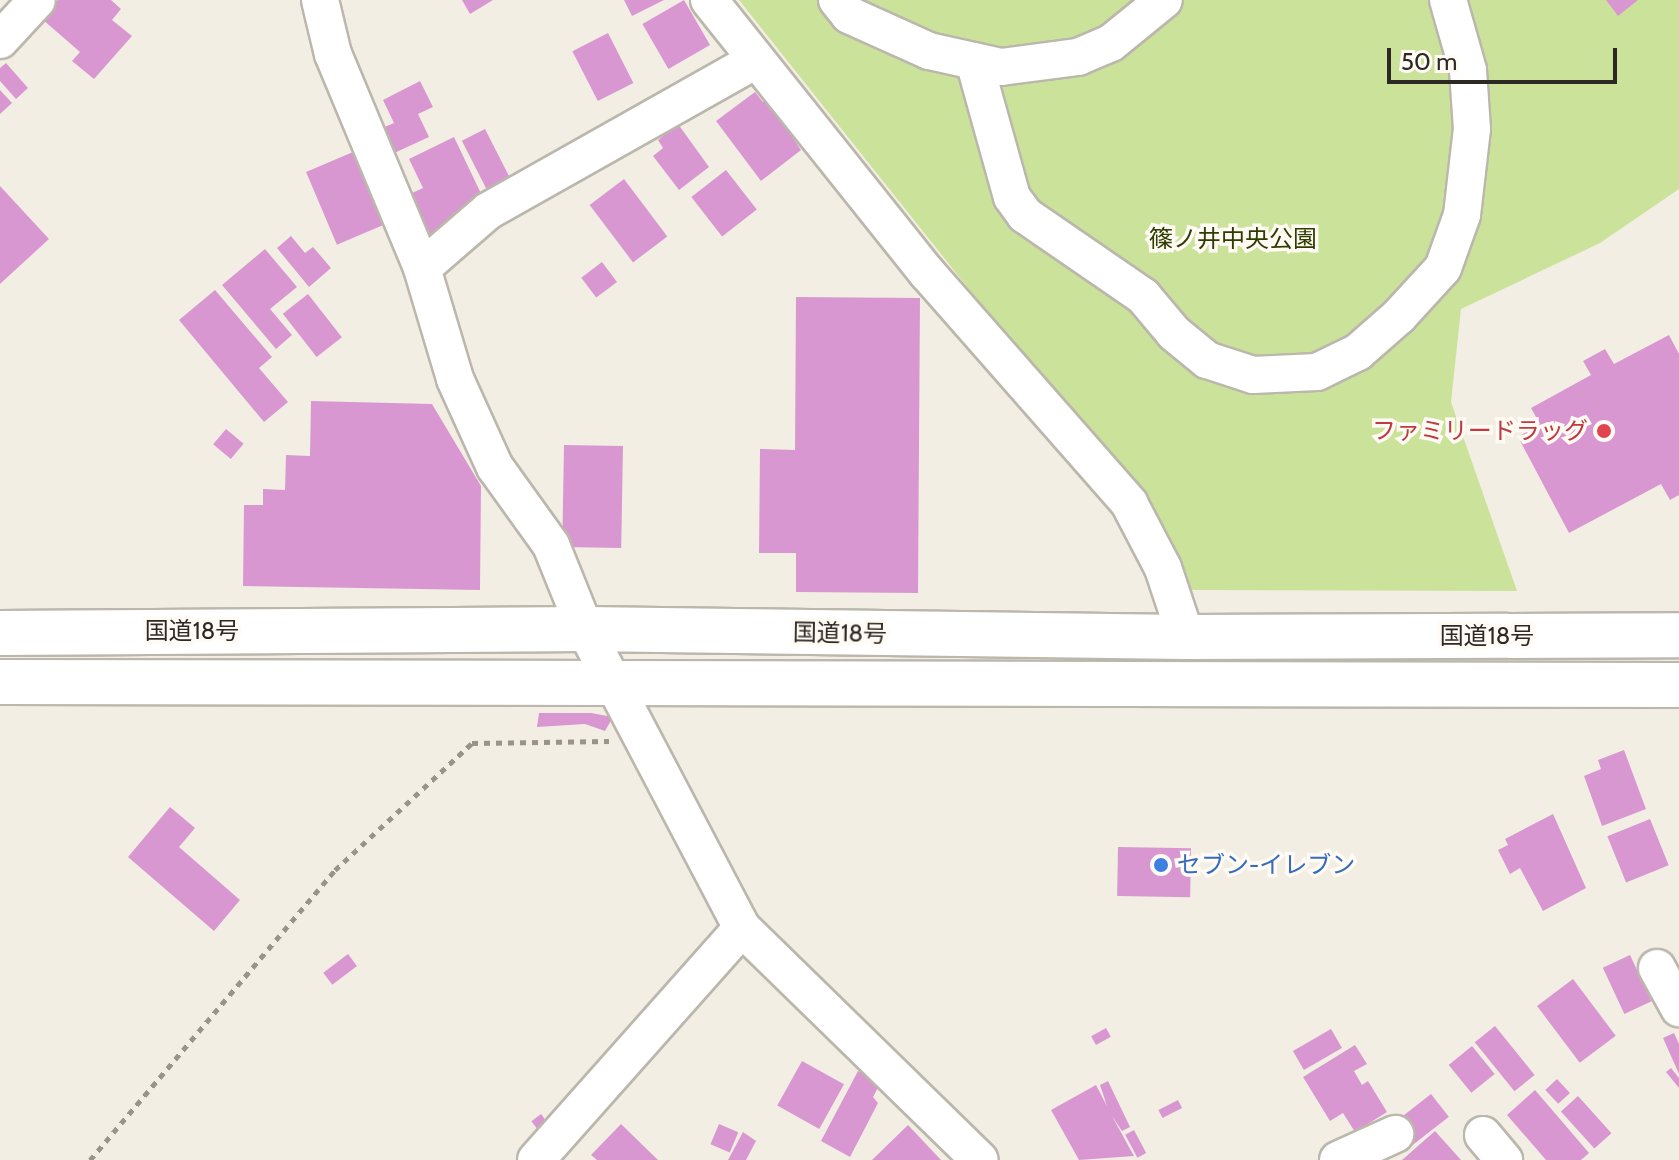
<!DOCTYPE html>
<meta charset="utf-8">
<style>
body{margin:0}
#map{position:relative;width:1679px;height:1160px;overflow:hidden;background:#f3eee3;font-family:Cabin,"Noto Sans JP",sans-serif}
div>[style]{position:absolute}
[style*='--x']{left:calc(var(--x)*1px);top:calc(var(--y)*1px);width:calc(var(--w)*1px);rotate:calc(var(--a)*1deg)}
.green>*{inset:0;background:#cbe29b}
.building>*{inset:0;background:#d997d2;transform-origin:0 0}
.path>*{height:5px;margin-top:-2.5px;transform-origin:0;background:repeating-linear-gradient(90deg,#98948c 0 6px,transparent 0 12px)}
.roads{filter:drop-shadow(2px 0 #bcb7ac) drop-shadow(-2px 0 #bcb7ac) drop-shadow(0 2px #bcb7ac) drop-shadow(0 -2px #bcb7ac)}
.street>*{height:36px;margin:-18px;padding:0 18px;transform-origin:18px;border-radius:18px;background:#fff}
.highway>*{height:44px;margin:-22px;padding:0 22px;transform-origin:22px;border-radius:22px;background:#fff}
.dots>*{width:22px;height:22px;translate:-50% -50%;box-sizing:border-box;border:4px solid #fffbf4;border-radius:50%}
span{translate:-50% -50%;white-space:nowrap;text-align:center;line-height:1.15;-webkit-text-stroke:7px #fffbf4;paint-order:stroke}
.park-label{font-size:24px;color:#2e3d00}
.health-label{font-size:24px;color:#be3a42}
.right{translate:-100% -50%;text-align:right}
.street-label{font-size:24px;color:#2c2925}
.shop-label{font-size:24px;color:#366cbe}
.left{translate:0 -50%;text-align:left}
.scale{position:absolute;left:1387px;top:48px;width:230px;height:36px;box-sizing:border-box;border:4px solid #2c2925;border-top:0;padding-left:10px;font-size:24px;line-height:28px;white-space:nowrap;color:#2c2925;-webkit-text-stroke:6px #fffbf4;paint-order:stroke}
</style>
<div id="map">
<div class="green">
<div style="clip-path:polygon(739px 0,1679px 0,1679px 189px,1600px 243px,1461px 309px,1451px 402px,1517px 591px,1192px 590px,1147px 493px,1073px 420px)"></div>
</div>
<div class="building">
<div style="clip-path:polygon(58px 0,111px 0,121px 9px,112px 20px,132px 36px,94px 79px,72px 61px,80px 52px,42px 19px)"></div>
<div style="clip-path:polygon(462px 0,493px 0,470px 14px)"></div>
<div style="clip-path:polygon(624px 0,664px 0,632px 16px)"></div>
<div style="left:684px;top:0;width:52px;height:48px;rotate:60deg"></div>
<div style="clip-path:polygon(1606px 0,1638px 0,1618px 16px)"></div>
<div style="left:608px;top:33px;width:56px;height:40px;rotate:63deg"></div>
<div style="clip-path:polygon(6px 63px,28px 88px,16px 99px,0 81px,0 68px)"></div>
<div style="clip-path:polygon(420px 81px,433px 107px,418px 114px,429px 137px,392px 154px,380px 129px,394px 123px,383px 100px)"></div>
<div style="clip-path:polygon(0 90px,12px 103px,0 114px)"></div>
<div style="clip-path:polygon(755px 92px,763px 102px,767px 98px,801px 150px,761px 181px,716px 121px)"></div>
<div style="clip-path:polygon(678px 124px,709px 167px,679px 190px,653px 156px,663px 148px,658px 140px)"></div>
<div style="left:485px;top:129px;width:59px;height:26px;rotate:63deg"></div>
<div style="clip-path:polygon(454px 137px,486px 204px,443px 225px,447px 236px,434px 242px,410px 194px,423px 188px,409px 159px)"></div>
<div style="left:353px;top:152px;width:79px;height:51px;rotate:67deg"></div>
<div style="left:726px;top:170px;width:50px;height:44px;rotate:52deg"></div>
<div style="left:624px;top:179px;width:72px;height:43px;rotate:53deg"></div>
<div style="clip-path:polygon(0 186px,49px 239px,0 284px)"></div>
<div style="clip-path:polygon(291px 236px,305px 253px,313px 247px,331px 268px,309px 287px,277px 248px)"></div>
<div style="clip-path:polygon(265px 249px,297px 287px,270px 309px,292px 335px,276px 349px,222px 285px)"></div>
<div style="left:602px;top:262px;width:25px;height:26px;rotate:53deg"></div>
<div style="clip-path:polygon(215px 290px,272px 357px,259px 368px,288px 402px,264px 422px,179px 320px)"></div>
<div style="left:308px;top:294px;width:55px;height:32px;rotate:52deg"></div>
<div style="clip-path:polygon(796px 297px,920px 298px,918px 593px,796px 592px,796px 553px,759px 553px,760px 449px,795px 450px)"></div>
<div style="clip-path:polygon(1669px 335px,1679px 354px,1679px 495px,1670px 500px,1661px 484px,1569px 533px,1518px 437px,1540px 424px,1531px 408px,1591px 375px,1583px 361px,1605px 349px,1614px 364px)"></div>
<div style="clip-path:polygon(311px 401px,432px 404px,481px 486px,480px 590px,243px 586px,244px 505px,263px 505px,263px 489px,285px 490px,286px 455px,310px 456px)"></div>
<div style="left:226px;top:429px;width:23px;height:20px;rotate:40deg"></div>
<div style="left:564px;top:445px;width:59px;height:102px;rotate:1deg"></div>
<div style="clip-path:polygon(539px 713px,591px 713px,613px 717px,605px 731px,585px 724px,537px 727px)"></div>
<div style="clip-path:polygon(1624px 750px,1646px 809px,1602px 826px,1584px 776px,1601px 769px,1598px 760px)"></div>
<div style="clip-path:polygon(170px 807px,195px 828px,179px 847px,240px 900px,214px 931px,128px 857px)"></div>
<div style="clip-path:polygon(1553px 814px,1586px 888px,1543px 911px,1520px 868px,1510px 874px,1498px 850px,1508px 845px,1505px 839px)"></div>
<div style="left:1650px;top:819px;width:50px;height:46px;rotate:68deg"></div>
<div style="left:1118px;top:847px;width:73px;height:49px;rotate:1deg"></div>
<div style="left:348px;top:954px;width:15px;height:31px;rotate:53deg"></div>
<div style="left:1630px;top:955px;width:51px;height:30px;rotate:65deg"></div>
<div style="left:1573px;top:979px;width:71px;height:45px;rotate:53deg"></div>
<div style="left:1495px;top:1026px;width:63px;height:26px;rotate:51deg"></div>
<div style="left:1106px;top:1028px;width:10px;height:17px;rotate:61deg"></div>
<div style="left:1331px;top:1029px;width:22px;height:44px;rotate:60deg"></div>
<div style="clip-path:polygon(1674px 1033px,1679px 1044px,1679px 1074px,1663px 1038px)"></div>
<div style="clip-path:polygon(1355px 1045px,1367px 1064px,1354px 1071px,1362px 1085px,1368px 1081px,1387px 1112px,1355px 1132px,1343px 1113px,1330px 1121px,1303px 1077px)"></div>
<div style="left:1472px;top:1046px;width:36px;height:30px;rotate:51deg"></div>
<div style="left:802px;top:1061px;width:48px;height:51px;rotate:29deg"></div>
<div style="clip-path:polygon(1671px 1068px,1679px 1078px,1679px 1088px,1666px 1072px)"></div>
<div style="clip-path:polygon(858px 1071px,881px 1082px,873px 1097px,878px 1103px,850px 1157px,821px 1141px)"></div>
<div style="left:1557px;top:1079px;width:19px;height:16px;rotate:47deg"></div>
<div style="clip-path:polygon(1108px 1081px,1130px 1127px,1122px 1131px,1112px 1116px,1134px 1156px,1079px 1160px,1051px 1110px,1096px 1085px,1107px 1106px,1100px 1085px)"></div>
<div style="clip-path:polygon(1535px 1090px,1589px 1153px,1581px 1160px,1546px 1160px,1507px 1115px)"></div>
<div style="left:1431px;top:1094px;width:29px;height:52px;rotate:52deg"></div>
<div style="left:1578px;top:1096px;width:50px;height:23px;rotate:48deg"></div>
<div style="left:1178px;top:1100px;width:9px;height:22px;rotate:63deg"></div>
<div style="left:541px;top:1114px;width:15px;height:12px;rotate:53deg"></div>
<div style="clip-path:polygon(621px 1124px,658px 1160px,597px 1160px,591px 1155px)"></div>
<div style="left:719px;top:1124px;width:21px;height:22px;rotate:23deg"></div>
<div style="clip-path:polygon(908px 1125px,941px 1160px,872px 1160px)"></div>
<div style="left:1134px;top:1130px;width:26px;height:10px;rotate:62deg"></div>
<div style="clip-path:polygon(1435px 1131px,1461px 1160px,1402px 1160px)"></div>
<div style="clip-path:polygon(743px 1132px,756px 1141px,746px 1160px,728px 1160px)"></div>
</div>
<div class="path">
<div style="--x:90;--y:1160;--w:380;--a:-49.8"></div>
<div style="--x:335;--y:870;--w:187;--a:-42.8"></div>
<div style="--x:472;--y:743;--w:137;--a:-0.8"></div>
</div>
<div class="roads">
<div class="street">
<div style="--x:320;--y:0;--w:56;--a:76.5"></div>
<div style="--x:333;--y:54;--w:232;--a:67.4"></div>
<div style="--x:422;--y:268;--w:116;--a:73.4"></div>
<div style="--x:455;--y:379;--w:97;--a:65.6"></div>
<div style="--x:495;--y:467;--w:96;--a:54.3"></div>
<div style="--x:551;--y:545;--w:91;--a:68"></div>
<div style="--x:585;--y:629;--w:338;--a:62.3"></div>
<div style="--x:742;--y:928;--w:332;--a:44.3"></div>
<div style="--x:709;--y:0;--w:351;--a:51.4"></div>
<div style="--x:928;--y:274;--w:305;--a:48.7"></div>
<div style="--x:1129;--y:503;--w:73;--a:62.4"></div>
<div style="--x:1163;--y:568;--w:73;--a:71.6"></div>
<div style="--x:837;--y:0;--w:19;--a:51"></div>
<div style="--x:849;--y:15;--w:88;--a:24.2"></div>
<div style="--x:929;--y:51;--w:74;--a:12.5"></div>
<div style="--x:1001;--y:67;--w:78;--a:-7.4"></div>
<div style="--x:1078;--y:57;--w:36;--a:-23"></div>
<div style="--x:1111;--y:43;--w:68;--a:-39.1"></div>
<div style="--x:0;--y:40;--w:54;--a:-47.2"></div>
<div style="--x:974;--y:61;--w:141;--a:74.4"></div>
<div style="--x:1012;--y:197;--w:22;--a:54"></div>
<div style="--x:1025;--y:215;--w:143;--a:34.5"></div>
<div style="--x:1143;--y:296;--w:48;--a:50"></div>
<div style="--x:1174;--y:333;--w:43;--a:39.3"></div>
<div style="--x:1207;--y:360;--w:48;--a:18.1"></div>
<div style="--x:1253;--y:375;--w:64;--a:-2.7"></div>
<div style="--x:1317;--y:372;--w:46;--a:-26"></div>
<div style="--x:1358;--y:352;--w:55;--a:-41.3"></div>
<div style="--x:1399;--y:316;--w:65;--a:-47.5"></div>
<div style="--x:1443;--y:268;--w:56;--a:-70.3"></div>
<div style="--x:1462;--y:215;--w:87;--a:-83.4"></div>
<div style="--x:1472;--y:129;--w:59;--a:-93.9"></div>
<div style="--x:1468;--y:70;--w:73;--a:-105.9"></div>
<div style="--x:422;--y:268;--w:87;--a:-40.8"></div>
<div style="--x:488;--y:211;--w:305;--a:-29.4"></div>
<div style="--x:1657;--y:968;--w:46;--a:61.2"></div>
<div style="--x:1483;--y:1135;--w:33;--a:50"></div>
<div style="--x:536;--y:1160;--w:310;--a:-48.4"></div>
<div style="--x:1338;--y:1160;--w:63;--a:-24.5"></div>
</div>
<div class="highway">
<div style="--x:0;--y:633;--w:585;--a:-0.39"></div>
<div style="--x:585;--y:629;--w:601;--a:0.76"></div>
<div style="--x:1186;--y:637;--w:493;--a:-0.2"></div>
<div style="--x:0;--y:682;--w:1679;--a:0.1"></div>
</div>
</div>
<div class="dots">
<div style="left:1604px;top:431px;background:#e0444e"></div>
<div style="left:1161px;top:865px;background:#3f7fe0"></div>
</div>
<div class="park-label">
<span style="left:1233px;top:239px">篠ノ井中央公園</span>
</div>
<div class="health-label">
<span class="right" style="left:1588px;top:431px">ファミリードラッグ</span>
</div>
<div class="street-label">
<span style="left:192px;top:631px">国道18号</span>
<span style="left:840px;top:633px;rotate:1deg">国道18号</span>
<span style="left:1487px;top:636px">国道18号</span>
</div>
<div class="shop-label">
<span class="left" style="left:1177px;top:865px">セブン-イレブン</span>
</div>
<div class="scale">50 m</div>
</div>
